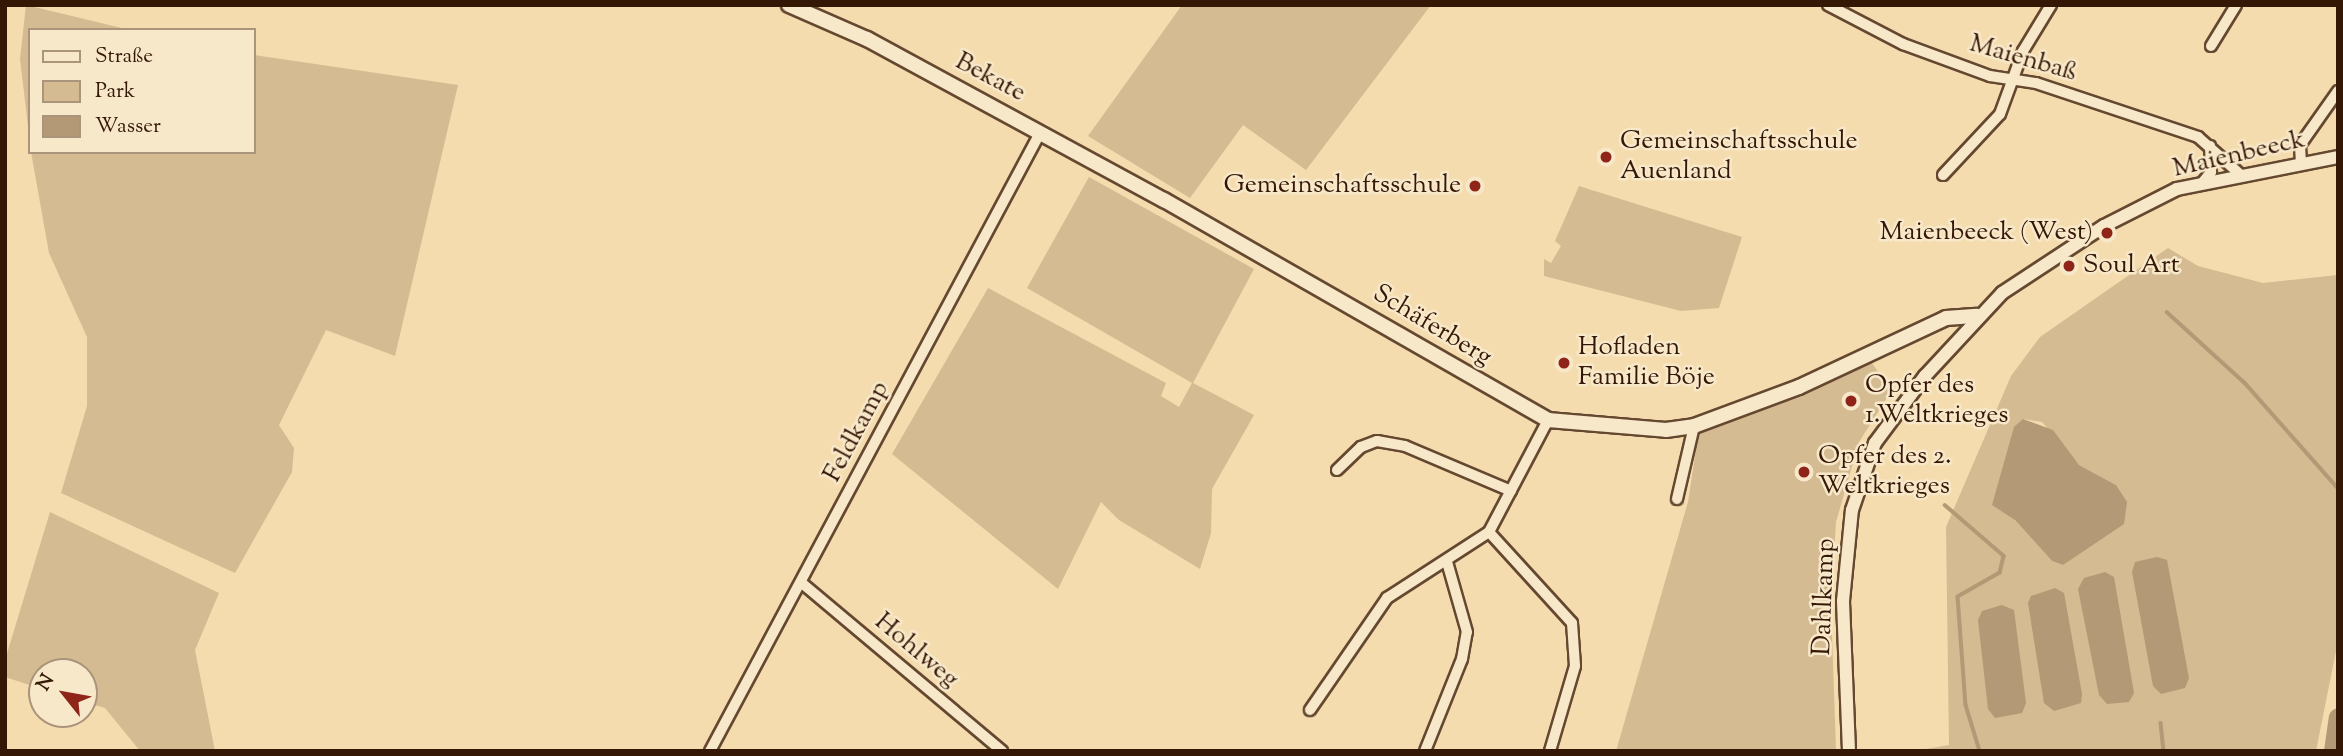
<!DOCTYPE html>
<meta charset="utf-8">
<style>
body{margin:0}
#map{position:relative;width:2343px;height:756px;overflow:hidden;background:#f4dcae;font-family:"Sorts Mill Goudy",serif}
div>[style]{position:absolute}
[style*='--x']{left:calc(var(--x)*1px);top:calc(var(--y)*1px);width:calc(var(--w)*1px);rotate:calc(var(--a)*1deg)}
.green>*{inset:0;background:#d4bb91}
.water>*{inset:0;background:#b39975}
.stream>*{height:3.5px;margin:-1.75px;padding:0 1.75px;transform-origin:1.75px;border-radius:1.75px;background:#b39975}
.river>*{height:19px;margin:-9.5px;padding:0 9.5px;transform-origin:9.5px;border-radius:9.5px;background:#b39975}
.roads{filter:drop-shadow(2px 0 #654830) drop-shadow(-2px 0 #654830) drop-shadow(0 2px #654830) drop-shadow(0 -2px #654830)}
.minor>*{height:10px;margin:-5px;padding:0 5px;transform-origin:5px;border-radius:5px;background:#f8e8ca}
.tertiary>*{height:12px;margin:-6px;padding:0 6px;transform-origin:6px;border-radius:6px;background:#f8e8ca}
.secondary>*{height:14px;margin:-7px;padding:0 7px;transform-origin:7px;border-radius:7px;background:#f8e8ca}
.dots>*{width:19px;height:19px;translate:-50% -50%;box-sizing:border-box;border:4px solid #f8e8ca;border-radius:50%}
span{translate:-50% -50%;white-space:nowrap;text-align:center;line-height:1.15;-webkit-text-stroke:5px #f8e8ca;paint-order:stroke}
.street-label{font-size:26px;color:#351706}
.poi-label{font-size:26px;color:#351706}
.left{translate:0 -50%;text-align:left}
.right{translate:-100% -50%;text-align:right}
.frame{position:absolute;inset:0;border:7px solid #351706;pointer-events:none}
.legend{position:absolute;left:28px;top:28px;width:228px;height:126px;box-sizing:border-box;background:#f8e8ca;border:2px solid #aa947c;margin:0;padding:9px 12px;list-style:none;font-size:21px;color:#351706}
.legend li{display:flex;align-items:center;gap:14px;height:35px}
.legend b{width:35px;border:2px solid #aa947c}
.north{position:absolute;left:28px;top:658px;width:70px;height:70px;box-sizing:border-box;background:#f8e8ca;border:2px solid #aa947c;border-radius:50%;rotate:301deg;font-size:19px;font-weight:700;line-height:28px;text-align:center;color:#351706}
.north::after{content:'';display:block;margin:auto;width:24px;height:32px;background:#8f2418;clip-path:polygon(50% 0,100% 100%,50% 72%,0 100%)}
</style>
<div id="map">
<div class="green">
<div style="clip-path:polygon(26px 5px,130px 30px,30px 30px,30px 143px,20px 59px)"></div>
<div style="clip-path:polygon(1182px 5px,1431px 5px,1306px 170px,1243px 125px,1190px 198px,1088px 136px)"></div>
<div style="clip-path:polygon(254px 55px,458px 85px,395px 356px,326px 330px,279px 425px,294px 448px,292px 472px,235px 573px,61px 493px,87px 406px,87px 337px,49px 253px,31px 152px,254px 152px)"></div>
<div style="clip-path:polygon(1089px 177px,1254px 269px,1193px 383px,1254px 415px,1212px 489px,1211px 533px,1200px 569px,1119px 520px,1101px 502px,1058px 589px,892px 454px,988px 288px,1166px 383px,1161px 396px,1179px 407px,1192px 383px,1027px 288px)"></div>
<div style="clip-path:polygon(1579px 186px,1742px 237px,1719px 308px,1681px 311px,1544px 276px,1544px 259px,1551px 263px,1561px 246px,1555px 241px)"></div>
<div style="clip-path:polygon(evenodd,2168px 248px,2198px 266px,2263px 283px,2338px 275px,2338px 641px,2316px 751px,1914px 751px,1949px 745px,1946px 527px,2011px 376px,2040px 337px,2168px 248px,2023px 419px,2042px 422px,2079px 465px,2116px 485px,2114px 526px,2063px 565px,2052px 561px,2015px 520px,2023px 419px)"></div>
<div style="clip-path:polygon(1871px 362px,1892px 390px,1859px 442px,1836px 522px,1831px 605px,1836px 751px,1616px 751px,1688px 502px,1699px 429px,1803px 396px)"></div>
<div style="clip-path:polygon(50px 512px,219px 593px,195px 650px,215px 751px,140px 751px,105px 708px,84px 702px,84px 672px,42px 672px,42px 689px,5px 677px,5px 660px)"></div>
</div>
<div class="water">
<div style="clip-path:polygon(2023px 419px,2053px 430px,2079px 465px,2116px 485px,2127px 502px,2124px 524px,2063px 565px,2052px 561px,2015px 520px,1992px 505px,2014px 427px)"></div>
<div style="clip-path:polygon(2157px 557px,2167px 560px,2189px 678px,2185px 688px,2161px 694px,2153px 686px,2132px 572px,2135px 562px)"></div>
<div style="clip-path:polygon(2105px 572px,2114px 577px,2134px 693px,2129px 702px,2107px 704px,2099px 695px,2078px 589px,2084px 578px)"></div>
<div style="clip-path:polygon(2055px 588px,2064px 593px,2082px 694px,2081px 703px,2054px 711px,2044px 703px,2028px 603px,2031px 596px)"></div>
<div style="clip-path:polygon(2002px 605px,2014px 610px,2026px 703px,2022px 713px,1995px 718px,1988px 709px,1978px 620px,1982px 611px)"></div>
</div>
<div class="stream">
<div style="--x:2167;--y:312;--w:105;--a:42.3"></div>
<div style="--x:2245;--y:383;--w:140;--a:48.5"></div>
<div style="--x:1945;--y:505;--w:78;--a:40.8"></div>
<div style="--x:2004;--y:556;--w:17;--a:103"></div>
<div style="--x:2000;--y:573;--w:48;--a:150.3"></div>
<div style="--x:1958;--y:597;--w:108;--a:85.8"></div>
<div style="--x:1966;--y:705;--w:48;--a:73.1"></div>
<div style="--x:2161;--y:723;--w:28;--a:84"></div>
</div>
<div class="river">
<div style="--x:2333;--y:751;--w:34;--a:-82"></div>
</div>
<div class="roads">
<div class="minor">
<div style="--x:1828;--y:5;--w:85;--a:27.5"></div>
<div style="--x:1903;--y:44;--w:93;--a:20.2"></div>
<div style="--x:1990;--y:76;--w:47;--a:8.7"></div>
<div style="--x:2036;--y:83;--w:171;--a:18.4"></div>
<div style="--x:2198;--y:137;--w:57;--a:41.5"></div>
<div style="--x:2211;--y:46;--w:48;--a:-58.6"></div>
<div style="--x:2301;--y:164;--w:19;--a:-93"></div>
<div style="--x:2300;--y:145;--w:66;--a:-54.9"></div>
<div style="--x:1943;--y:175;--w:83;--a:-46.9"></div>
<div style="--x:2000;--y:114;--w:67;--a:-69.9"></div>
<div style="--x:2023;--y:51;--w:54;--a:-58.7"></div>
<div style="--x:2203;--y:182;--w:13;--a:-51"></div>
<div style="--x:2211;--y:172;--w:26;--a:-92"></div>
<div style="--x:1337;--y:470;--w:33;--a:-44"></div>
<div style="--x:1361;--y:447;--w:17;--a:-21"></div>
<div style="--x:1377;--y:441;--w:28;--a:10"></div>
<div style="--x:1405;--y:446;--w:115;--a:23"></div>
<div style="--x:1677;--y:499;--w:75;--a:-76.9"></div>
<div style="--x:1489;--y:532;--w:123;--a:47.6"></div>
<div style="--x:1572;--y:623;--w:43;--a:86"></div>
<div style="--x:1575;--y:666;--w:89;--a:106.4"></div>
<div style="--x:803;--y:584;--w:260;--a:40"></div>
<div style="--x:1310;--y:710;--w:136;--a:-55.5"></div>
<div style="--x:1387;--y:598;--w:121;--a:-32.9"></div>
<div style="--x:1489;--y:532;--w:127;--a:-62.2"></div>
<div style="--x:710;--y:751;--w:701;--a:-61.9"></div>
<div style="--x:1425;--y:751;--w:99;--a:-68.1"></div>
<div style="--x:1462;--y:659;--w:27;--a:-80"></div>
<div style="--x:1467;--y:632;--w:73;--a:-105.9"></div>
</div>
<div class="tertiary">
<div style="--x:1849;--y:751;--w:150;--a:-92.3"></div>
<div style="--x:1843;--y:601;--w:91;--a:-84.4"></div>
<div style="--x:1852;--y:510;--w:71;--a:-71.1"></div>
<div style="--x:1875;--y:443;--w:84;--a:-53.3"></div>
<div style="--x:1925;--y:376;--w:113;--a:-47.1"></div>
<div style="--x:2002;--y:293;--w:122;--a:-33.3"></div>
<div style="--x:2104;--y:226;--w:82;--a:-26.9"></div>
<div style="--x:2177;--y:189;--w:164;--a:-11.2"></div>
</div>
<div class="secondary">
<div style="--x:789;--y:5;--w:85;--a:23.6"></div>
<div style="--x:867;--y:39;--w:338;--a:28.5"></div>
<div style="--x:1164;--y:200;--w:443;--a:29.8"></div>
<div style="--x:1548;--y:420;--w:118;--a:4.8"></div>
<div style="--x:1666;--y:430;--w:28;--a:-8"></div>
<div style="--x:1694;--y:426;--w:112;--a:-20.4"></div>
<div style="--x:1799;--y:387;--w:162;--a:-25.1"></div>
<div style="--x:1946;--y:318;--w:31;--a:-4"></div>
</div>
</div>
<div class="dots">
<div style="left:1606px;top:157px;background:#8f2418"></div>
<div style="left:1475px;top:186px;background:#8f2418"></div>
<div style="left:2107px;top:233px;background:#8f2418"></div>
<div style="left:2069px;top:266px;background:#8f2418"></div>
<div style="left:1564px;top:363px;background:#8f2418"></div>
<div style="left:1851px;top:401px;background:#8f2418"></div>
<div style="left:1804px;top:472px;background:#8f2418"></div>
</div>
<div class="street-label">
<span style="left:2023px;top:59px;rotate:16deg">Maienbaß</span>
<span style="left:990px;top:78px;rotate:28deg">Bekate</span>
<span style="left:2239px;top:155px;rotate:-13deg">Maienbeeck</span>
<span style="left:1432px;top:326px;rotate:31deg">Schäferberg</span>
<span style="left:857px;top:432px;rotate:-62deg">Feldkamp</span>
<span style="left:1825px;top:597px;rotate:-88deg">Dahlkamp</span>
<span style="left:916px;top:651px;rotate:40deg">Hohlweg</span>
</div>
<div class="poi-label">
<span class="left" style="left:1620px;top:157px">Gemeinschaftsschule<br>Auenland</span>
<span class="right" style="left:1461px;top:186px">Gemeinschaftsschule</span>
<span class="right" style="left:2093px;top:233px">Maienbeeck (West)</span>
<span class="left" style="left:2083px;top:266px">Soul Art</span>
<span class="left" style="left:1578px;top:363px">Hofladen<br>Familie Böje</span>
<span class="left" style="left:1865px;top:401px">Opfer des<br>1.Weltkrieges</span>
<span class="left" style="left:1818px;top:472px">Opfer des 2.<br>Weltkrieges</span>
</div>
<div class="frame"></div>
<ul class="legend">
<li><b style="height:9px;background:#f8e8ca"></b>Straße</li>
<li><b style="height:19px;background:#d4bb91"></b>Park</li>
<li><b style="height:19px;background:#b39975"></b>Wasser</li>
</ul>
<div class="north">N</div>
</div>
